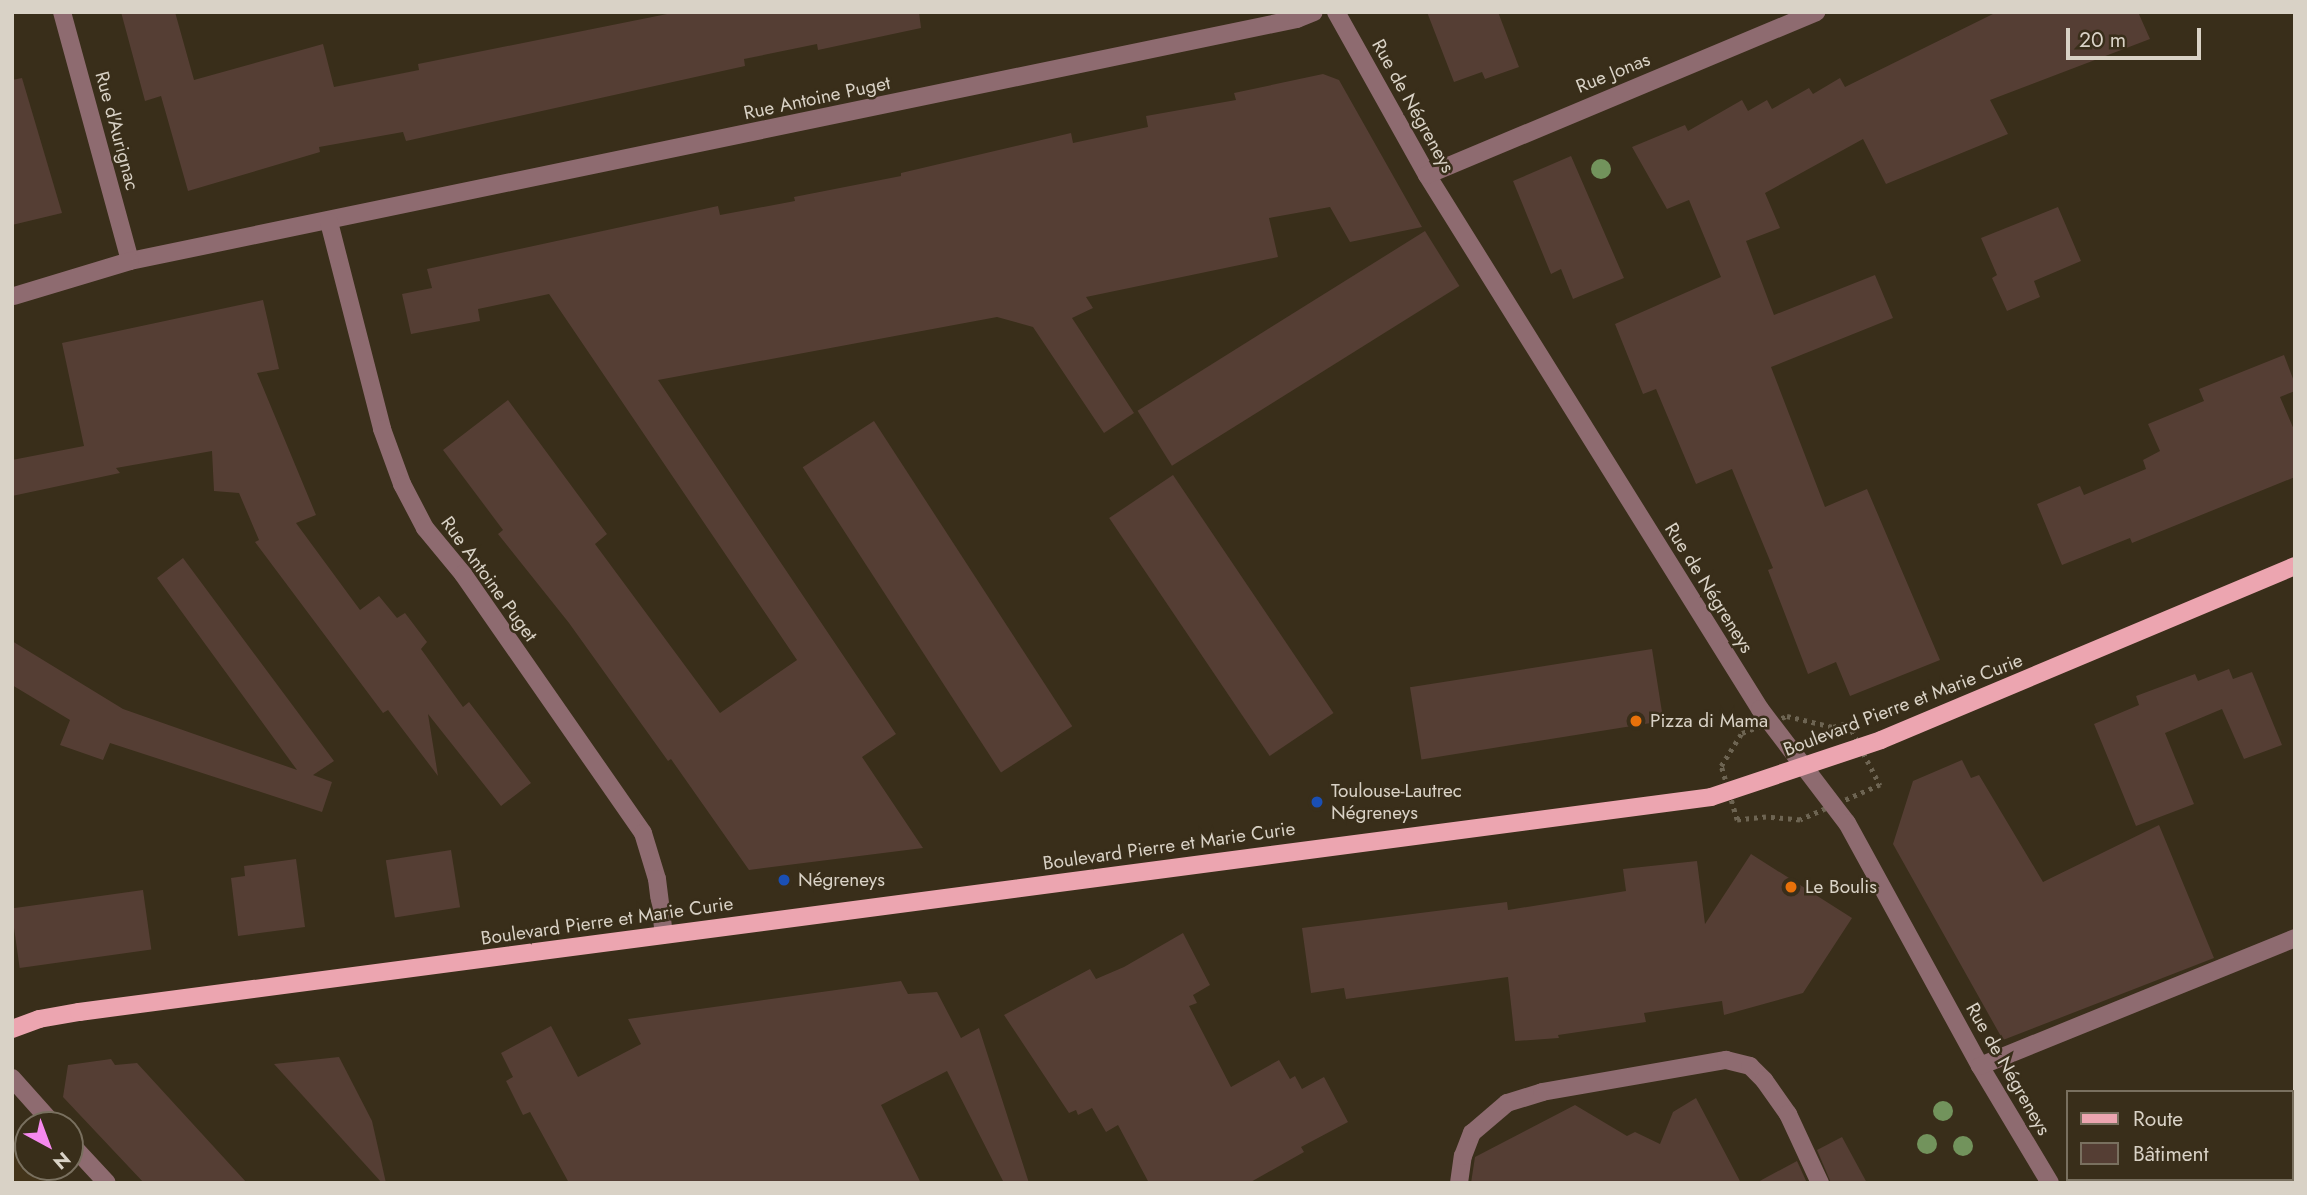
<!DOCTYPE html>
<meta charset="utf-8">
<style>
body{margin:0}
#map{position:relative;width:2307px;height:1195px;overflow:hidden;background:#392e1a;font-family:Jost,sans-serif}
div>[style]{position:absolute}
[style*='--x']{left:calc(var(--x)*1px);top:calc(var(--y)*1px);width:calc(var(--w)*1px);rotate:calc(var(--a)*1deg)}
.built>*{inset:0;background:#43341a}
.building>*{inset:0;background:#553e34;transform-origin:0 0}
.path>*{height:4.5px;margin-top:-2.25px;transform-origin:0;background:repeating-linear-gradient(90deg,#6d6452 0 3.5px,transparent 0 8.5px)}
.minor>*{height:18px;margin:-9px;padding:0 9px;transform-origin:9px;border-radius:9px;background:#8e6b70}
.major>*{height:18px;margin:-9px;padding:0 9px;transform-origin:9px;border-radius:9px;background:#eca5b0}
.trees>*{width:20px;height:20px;margin:-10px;border-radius:50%;background:#72935c}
.dots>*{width:19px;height:19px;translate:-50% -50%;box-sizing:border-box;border:4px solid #392e1a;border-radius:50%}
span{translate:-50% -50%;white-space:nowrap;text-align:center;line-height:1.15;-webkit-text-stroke:5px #392e1a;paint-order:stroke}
.street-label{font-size:19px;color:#d9d2c6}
.poi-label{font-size:19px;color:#d9d2c6}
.left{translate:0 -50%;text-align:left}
.frame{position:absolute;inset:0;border:14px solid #d9d2c6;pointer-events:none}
.legend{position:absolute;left:2066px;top:1090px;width:228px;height:91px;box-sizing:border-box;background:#392e1a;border:2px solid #79705f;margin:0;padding:9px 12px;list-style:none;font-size:21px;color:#d9d2c6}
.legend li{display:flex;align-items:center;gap:14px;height:35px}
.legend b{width:35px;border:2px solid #79705f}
.north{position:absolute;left:14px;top:1111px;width:70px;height:70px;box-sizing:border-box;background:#392e1a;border:2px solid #79705f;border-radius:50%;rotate:139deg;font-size:19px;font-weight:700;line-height:28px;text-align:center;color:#d9d2c6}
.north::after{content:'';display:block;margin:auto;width:24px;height:32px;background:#f689ee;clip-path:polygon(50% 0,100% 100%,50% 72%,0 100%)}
.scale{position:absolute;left:2066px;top:28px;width:135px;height:32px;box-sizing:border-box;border:4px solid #d9d2c6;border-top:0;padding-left:9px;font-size:21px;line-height:24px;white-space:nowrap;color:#d9d2c6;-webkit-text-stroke:5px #392e1a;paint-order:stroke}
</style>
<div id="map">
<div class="built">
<div style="clip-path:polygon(12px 1138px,28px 1156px,28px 1167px,38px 1167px,52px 1183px,12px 1183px)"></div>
</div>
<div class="building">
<div style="clip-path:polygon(121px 12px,175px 12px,194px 80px,323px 44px,334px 87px,419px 70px,418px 64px,677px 12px,919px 12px,921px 28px,818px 50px,817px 44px,744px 59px,745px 66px,406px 141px,403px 132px,319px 147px,320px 152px,188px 191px,161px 96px,145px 101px)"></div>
<div style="clip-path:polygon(1427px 12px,1498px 12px,1519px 67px,1485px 79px,1482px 72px,1454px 82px)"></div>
<div style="clip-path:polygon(1997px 12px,2138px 12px,2150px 39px,1990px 100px,2008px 134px,1886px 184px,1863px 139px,1765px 193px,1780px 228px,1746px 241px,1774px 315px,1875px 275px,1893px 318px,1771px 367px,1825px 507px,1867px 489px,1940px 660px,1850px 696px,1836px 662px,1808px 674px,1768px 570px,1773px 568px,1732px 469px,1696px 484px,1656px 389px,1643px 394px,1615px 324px,1721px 277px,1689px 200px,1667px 209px,1632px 147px,1685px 125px,1688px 131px,1742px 100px,1748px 111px,1767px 100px,1772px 109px,1809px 88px,1813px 94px,1840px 78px,1845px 87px)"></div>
<div style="clip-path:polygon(1323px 74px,1339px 80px,1422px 227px,1350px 242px,1330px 207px,1269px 218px,1278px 257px,1086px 297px,1093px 308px,1072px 318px,1134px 413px,1104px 433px,1033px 327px,997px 317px,658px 380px,896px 734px,862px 757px,923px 848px,749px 870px,671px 759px,668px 761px,569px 623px,498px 534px,503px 530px,443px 450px,508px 400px,607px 534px,595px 544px,720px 713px,797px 660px,549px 294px,478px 309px,480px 321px,411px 334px,402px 294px,432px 288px,427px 269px,718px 206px,720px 215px,795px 201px,794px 197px,901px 176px,901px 173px,1071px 133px,1073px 143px,1148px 127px,1146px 116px,1236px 100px,1234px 93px)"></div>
<div style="clip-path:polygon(22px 78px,62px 213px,12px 225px,12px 80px)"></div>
<div style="clip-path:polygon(1571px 156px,1624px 278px,1573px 299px,1561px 269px,1551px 274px,1513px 181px)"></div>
<div style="clip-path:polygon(2058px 207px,2081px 261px,2034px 281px,2040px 297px,2007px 311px,1992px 278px,1997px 275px,1981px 238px)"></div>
<div style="left:1425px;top:231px;width:65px;height:339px;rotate:58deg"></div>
<div style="clip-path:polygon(263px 300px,279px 369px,257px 373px,316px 515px,296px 523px,360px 610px,379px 596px,397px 618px,405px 613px,427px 642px,421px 649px,463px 707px,469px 702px,531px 783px,501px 806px,428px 714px,438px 776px,388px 710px,383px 713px,255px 542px,259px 540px,239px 493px,214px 491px,212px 451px,116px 468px,120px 473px,12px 496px,12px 460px,84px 446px,62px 343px)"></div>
<div style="clip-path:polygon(2284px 355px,2295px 384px,2295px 391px,2280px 397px,2295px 432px,2295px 477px,2132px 543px,2130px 538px,2062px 565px,2037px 504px,2080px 486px,2084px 495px,2146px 469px,2143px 460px,2160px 451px,2148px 424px,2204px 401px,2199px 389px)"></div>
<div style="left:874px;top:421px;width:364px;height:85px;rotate:57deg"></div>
<div style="left:1173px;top:475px;width:287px;height:77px;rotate:56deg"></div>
<div style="clip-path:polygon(183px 558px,334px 761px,313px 775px,332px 782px,322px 812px,110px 743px,103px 760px,60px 745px,70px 720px,12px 685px,12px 641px,123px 709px,297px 770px,157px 578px)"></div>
<div style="left:1652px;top:649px;width:73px;height:245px;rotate:81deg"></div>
<div style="clip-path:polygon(2229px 669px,2233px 679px,2252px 672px,2282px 745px,2244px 759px,2222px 709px,2165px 733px,2194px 804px,2136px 826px,2094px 724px,2139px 705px,2136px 696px,2195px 674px,2198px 681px)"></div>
<div style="clip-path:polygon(1962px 760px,1971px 778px,1979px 775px,2043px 882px,2159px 825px,2214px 958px,2003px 1040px,1893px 844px,1913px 781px)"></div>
<div style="left:451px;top:850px;width:58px;height:66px;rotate:81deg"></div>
<div style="clip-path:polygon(1751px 854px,1852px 918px,1803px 993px,1724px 1015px,1722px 1001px,1644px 1013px,1646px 1022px,1558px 1035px,1559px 1038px,1515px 1041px,1508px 977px,1346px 999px,1344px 988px,1311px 993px,1302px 928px,1507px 902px,1508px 910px,1626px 891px,1623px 869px,1697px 861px,1705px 924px)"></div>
<div style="clip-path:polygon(296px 859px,305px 927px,238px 936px,231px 878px,245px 876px,244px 866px)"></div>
<div style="left:143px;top:890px;width:60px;height:133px;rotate:82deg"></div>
<div style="clip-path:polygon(1183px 933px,1210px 985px,1193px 995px,1197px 1003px,1189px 1006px,1231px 1087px,1279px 1060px,1290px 1079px,1295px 1076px,1302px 1089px,1324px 1077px,1348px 1122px,1301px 1147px,1304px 1152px,1249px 1183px,1149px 1183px,1118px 1125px,1106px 1132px,1092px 1108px,1078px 1115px,1076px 1110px,1069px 1113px,1004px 1015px,1090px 969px,1096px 979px,1124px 967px)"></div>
<div style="clip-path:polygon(901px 981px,908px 994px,937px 992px,961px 1038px,979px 1028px,1029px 1183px,1004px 1183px,947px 1071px,881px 1105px,921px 1183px,569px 1183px,530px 1112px,523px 1115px,506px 1081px,513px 1077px,501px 1053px,551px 1026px,578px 1077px,641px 1044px,628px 1019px)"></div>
<div style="clip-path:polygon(339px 1057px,372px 1121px,386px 1183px,382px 1183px,274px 1064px)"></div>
<div style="clip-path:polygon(111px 1059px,115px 1065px,137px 1063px,247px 1183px,144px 1183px,63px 1097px,68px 1065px)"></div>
<div style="clip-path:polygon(1696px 1098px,1741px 1183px,1471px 1183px,1475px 1157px,1575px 1105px,1627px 1136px,1635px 1132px,1660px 1144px,1673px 1112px)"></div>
<div style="clip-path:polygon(1842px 1137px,1867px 1183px,1831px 1183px,1817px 1150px)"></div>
<div style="clip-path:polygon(1797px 1161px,1807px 1183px,1756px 1183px)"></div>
</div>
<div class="path">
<div style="--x:1787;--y:716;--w:47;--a:13.4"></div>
<div style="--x:1833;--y:727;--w:16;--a:-15"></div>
<div style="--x:1848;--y:723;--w:70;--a:62.7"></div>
<div style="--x:1880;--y:785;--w:87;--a:156.4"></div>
<div style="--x:1800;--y:820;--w:34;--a:-175"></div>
<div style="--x:1766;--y:817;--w:29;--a:174"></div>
<div style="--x:1737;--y:820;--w:56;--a:-106.5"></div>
<div style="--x:1721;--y:766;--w:39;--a:-58"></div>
<div style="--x:1742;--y:733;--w:48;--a:-20.7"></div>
</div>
<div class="minor">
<div style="--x:62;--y:12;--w:258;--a:74.7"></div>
<div style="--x:130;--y:261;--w:1192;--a:-11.72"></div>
<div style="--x:1297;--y:19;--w:18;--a:-22"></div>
<div style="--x:1336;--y:12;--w:187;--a:60.8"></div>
<div style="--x:1427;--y:175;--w:629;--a:58.05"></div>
<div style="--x:1760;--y:709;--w:143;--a:52.7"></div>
<div style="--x:1847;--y:823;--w:277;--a:61.3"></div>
<div style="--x:1980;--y:1066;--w:136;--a:59.1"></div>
<div style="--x:1427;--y:175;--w:422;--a:-22.7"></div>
<div style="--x:329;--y:222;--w:214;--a:75.6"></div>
<div style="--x:382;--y:429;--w:59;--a:70"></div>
<div style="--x:402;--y:484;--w:50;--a:62.4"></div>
<div style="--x:425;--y:528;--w:60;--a:50.4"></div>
<div style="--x:463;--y:574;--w:315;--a:55.2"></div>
<div style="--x:643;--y:833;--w:48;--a:73.1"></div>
<div style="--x:657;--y:879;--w:56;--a:82.9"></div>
<div style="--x:14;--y:296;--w:121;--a:-16.8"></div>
<div style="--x:1980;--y:1066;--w:340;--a:-22.1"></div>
<div style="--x:12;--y:1078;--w:63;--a:48.2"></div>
<div style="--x:70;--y:1143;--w:54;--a:47.2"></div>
<div style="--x:1459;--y:1183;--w:27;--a:-82"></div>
<div style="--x:1463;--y:1156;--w:25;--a:-69"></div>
<div style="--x:1472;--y:1133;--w:46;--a:-40.6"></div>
<div style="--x:1507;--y:1103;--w:37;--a:-17"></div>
<div style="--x:1542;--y:1092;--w:187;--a:-9.9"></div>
<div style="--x:1726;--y:1060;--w:25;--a:14"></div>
<div style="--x:1750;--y:1066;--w:20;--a:45"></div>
<div style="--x:1764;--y:1080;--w:42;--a:54.8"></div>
<div style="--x:1788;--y:1114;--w:76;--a:65.1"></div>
</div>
<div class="major">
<div style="--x:12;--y:1029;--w:29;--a:-20"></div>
<div style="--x:39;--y:1019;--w:41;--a:-9.9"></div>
<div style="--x:79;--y:1012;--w:1646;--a:-7.5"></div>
<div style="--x:1711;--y:797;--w:179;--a:-18.5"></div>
<div style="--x:1881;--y:740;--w:449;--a:-22.8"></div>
</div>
<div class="trees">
<div style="left:1601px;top:169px"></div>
<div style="left:1943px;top:1111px"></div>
<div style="left:1927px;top:1144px"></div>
<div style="left:1963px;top:1146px"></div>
</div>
<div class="dots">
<div style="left:1636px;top:721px;background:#e8710a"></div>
<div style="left:1317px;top:802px;background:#1a4fb4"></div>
<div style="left:784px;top:880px;background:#1a4fb4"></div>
<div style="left:1791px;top:887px;background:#e8710a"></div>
</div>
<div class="street-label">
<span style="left:1613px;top:73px;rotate:-22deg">Rue Jonas</span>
<span style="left:817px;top:98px;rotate:-12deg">Rue Antoine Puget</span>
<span style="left:1413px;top:106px;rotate:61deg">Rue de Négreneys</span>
<span style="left:117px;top:131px;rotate:75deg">Rue d'Aurignac</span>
<span style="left:489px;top:579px;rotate:54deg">Rue Antoine Puget</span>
<span style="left:1709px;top:588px;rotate:58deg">Rue de Négreneys</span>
<span style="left:1903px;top:705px;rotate:-21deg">Boulevard Pierre et Marie Curie</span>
<span style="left:1169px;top:846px;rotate:-8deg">Boulevard Pierre et Marie Curie</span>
<span style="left:607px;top:921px;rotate:-8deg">Boulevard Pierre et Marie Curie</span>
<span style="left:2008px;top:1069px;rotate:60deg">Rue de Négreneys</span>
</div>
<div class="poi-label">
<span class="left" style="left:1650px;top:721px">Pizza di Mama</span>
<span class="left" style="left:1331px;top:802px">Toulouse-Lautrec<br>Négreneys</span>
<span class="left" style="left:798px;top:880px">Négreneys</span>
<span class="left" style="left:1805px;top:887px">Le Boulis</span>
</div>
<div class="frame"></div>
<ul class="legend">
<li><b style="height:9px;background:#eca5b0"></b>Route</li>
<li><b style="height:19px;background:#553e34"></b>Bâtiment</li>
</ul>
<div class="north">N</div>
<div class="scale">20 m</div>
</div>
